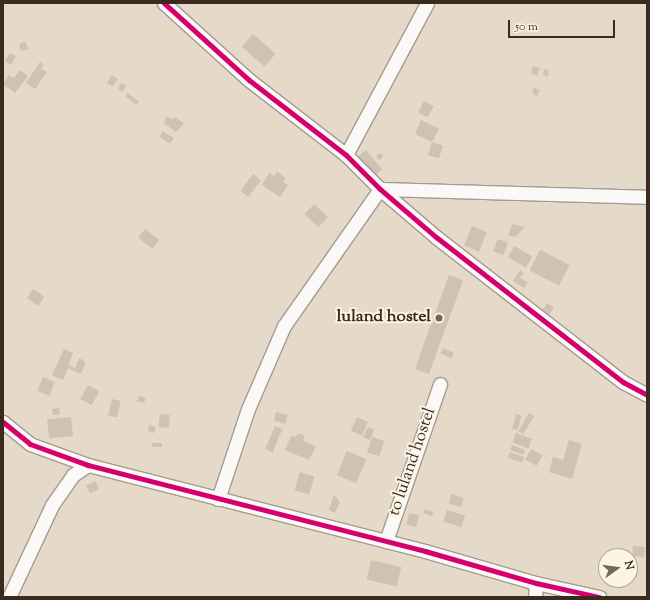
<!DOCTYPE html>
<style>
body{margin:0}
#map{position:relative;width:650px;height:600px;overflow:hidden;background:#e5d9c9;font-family:"Sorts Mill Goudy",serif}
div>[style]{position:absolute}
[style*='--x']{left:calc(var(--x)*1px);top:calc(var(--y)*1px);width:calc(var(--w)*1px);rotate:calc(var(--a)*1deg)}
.building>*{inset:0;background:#cec2b3;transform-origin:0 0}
.roads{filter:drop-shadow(1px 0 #a49b90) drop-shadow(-1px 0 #a49b90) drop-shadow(0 1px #a49b90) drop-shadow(0 -1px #a49b90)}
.minor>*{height:13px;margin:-6.5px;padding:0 6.5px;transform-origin:6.5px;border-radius:6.5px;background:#fbf9f7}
.cycleway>*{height:5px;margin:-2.5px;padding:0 2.5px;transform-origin:2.5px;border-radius:2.5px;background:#d6006c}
.dots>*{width:11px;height:11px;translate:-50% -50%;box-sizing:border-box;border:2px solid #fcf5e5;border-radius:50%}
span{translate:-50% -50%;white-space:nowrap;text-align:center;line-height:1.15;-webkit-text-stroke:4px #fcf5e5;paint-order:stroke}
.poi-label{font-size:17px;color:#3b2a1e;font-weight:700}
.right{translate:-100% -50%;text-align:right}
.street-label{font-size:17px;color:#3b2a1e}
.frame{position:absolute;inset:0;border:4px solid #3b2a1e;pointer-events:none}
.north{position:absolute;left:598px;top:548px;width:40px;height:40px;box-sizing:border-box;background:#fcf5e5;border:1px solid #afa495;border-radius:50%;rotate:76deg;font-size:11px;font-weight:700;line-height:16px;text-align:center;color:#3b2a1e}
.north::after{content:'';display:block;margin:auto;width:14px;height:18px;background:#76675a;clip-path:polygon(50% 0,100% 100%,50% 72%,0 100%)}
.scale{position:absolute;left:508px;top:20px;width:107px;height:18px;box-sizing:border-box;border:2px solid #3b2a1e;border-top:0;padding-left:5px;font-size:12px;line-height:14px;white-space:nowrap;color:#3b2a1e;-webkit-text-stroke:3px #fcf5e5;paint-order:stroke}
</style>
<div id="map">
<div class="building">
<div style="left:253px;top:34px;width:30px;height:17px;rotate:41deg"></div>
<div style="clip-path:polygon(25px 41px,28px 49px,21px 51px,19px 44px)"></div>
<div style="clip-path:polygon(10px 53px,16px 56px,11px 65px,5px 61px)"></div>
<div style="clip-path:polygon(40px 62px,44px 65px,41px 69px,47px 72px,35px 89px,26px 83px)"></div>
<div style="clip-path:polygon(533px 66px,540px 68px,537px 76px,531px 73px)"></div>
<div style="clip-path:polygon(544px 69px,549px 71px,548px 76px,543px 75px)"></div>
<div style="clip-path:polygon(20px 70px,28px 76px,15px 93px,3px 84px,9px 75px,14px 78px)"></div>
<div style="left:112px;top:75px;width:7px;height:9px;rotate:34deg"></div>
<div style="clip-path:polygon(121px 83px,126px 86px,122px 92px,118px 89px)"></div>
<div style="clip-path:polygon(534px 88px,540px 90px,537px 96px,532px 93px)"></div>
<div style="left:128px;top:93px;width:14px;height:4px;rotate:39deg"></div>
<div style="left:424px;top:101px;width:11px;height:13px;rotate:27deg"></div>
<div style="clip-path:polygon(167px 116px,172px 120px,174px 117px,184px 123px,176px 132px,164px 123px)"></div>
<div style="clip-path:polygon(421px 120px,439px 129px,432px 142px,443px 146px,439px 158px,428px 155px,432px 142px,415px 134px)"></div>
<div style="clip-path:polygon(162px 131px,174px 138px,170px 144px,160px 137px)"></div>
<div style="left:366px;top:150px;width:25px;height:11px;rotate:50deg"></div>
<div style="clip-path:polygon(381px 153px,383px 157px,379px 160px,376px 156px)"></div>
<div style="clip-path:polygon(277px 172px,286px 178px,283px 182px,288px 185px,280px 197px,262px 185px,269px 173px,274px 176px)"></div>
<div style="left:253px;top:174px;width:10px;height:21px;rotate:37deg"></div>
<div style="left:314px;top:204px;width:19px;height:14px;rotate:43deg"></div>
<div style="clip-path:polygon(512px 224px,525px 227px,515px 237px,508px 235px)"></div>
<div style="left:472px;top:226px;width:16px;height:21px;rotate:22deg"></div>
<div style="left:145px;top:229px;width:18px;height:11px;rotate:38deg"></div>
<div style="left:498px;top:239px;width:11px;height:13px;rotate:22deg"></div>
<div style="left:514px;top:246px;width:21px;height:13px;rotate:29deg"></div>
<div style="left:540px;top:250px;width:33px;height:23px;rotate:27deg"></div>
<div style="clip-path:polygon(520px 270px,524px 273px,520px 278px,528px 282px,524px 288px,513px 281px)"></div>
<div style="left:449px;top:275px;width:15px;height:100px;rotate:20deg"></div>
<div style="left:33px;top:289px;width:14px;height:11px;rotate:34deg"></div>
<div style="left:547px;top:303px;width:8px;height:9px;rotate:30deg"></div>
<div style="left:443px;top:348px;width:12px;height:6px;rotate:24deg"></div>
<div style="clip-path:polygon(64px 349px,73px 353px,68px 365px,75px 368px,79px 358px,86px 362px,81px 374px,68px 368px,63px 380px,52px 375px)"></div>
<div style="left:43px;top:377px;width:13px;height:15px;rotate:23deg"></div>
<div style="left:88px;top:385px;width:13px;height:16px;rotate:29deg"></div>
<div style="clip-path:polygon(139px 396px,146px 398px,144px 403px,137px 401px)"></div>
<div style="left:112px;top:399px;width:9px;height:17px;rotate:13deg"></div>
<div style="left:59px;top:408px;width:6px;height:7px;rotate:81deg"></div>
<div style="left:276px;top:412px;width:12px;height:9px;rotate:14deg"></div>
<div style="left:529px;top:413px;width:6px;height:21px;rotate:31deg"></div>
<div style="left:160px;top:414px;width:10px;height:13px;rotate:6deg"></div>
<div style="clip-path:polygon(516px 414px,522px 416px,517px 430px,512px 429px)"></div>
<div style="left:71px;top:417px;width:19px;height:24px;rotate:84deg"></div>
<div style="left:357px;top:417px;width:12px;height:15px;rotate:24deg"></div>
<div style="clip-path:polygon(149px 425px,156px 427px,154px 433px,148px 431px)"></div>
<div style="left:275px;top:426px;width:8px;height:25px;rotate:23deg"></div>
<div style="clip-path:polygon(368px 427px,374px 430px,370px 440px,363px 437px)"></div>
<div style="clip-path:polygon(298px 433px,305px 436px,303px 441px,316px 446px,309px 460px,285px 450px,291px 436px,296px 437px)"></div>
<div style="left:516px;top:433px;width:17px;height:10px;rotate:21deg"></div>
<div style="left:372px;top:437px;width:13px;height:16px;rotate:18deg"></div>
<div style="clip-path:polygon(569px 440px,582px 444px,572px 479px,549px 472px,553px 457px,563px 460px)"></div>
<div style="left:152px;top:443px;width:10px;height:4px"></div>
<div style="left:512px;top:445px;width:14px;height:5px;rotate:21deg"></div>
<div style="left:531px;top:449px;width:13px;height:12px;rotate:29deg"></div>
<div style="left:347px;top:451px;width:21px;height:26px;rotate:23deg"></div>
<div style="left:510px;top:452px;width:15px;height:6px;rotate:20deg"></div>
<div style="left:300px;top:472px;width:15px;height:19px;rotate:16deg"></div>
<div style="left:95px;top:481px;width:9px;height:10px;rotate:63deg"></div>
<div style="clip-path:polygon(451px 494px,464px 498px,461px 507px,449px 504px)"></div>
<div style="clip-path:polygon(334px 495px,340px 502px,335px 513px,329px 510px)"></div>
<div style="left:425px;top:509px;width:9px;height:4px;rotate:21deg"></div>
<div style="left:447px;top:510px;width:19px;height:12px;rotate:18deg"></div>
<div style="left:409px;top:513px;width:10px;height:12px;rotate:11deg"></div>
<div style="left:633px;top:546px;width:12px;height:10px;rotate:5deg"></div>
<div style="left:371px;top:560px;width:31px;height:20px;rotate:13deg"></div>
</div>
<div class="roads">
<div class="minor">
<div style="--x:164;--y:3;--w:115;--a:42.2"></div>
<div style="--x:249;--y:80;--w:123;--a:37.7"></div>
<div style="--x:346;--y:155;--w:48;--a:45"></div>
<div style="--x:380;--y:189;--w:74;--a:40.6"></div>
<div style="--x:436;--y:237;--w:237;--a:37.8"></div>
<div style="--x:623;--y:382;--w:27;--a:28"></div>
<div style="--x:346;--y:155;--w:172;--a:-61.9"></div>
<div style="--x:380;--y:189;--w:267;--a:1.7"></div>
<div style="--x:3;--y:422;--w:35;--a:39"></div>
<div style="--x:30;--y:444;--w:62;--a:19.9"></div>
<div style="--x:88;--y:465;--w:348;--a:14.3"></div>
<div style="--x:425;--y:551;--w:116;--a:16.1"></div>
<div style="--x:536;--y:583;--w:65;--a:12.5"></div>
<div style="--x:218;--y:499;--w:95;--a:-71.6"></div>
<div style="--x:248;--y:409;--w:90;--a:-66.6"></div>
<div style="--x:284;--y:326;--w:167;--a:-55"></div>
<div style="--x:386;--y:541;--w:166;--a:-71"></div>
<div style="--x:9;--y:597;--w:102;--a:-64.9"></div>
<div style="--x:52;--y:505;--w:37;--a:-55"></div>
<div style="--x:73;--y:475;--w:18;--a:-34"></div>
<div style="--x:535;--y:597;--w:14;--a:-86"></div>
</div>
</div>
<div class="cycleway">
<div style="--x:164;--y:3;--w:115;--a:42.2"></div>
<div style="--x:249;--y:80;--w:123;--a:37.7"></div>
<div style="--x:346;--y:155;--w:48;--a:45"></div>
<div style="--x:380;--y:189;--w:74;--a:40.6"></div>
<div style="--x:436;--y:237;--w:237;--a:37.8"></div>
<div style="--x:623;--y:382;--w:27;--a:28"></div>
<div style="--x:3;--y:422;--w:35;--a:39"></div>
<div style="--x:30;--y:444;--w:62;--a:19.9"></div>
<div style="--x:88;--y:465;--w:348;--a:14.3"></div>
<div style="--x:425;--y:551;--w:116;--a:16.1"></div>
<div style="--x:536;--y:583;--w:65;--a:12.5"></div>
</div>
<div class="dots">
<div style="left:439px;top:318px;background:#76675a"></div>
</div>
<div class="poi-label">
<span class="right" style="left:431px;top:318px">luland hostel</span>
</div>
<div class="street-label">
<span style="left:413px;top:462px;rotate:-71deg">to luland hostel</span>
</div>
<div class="frame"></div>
<div class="north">N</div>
<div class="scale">50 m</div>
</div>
